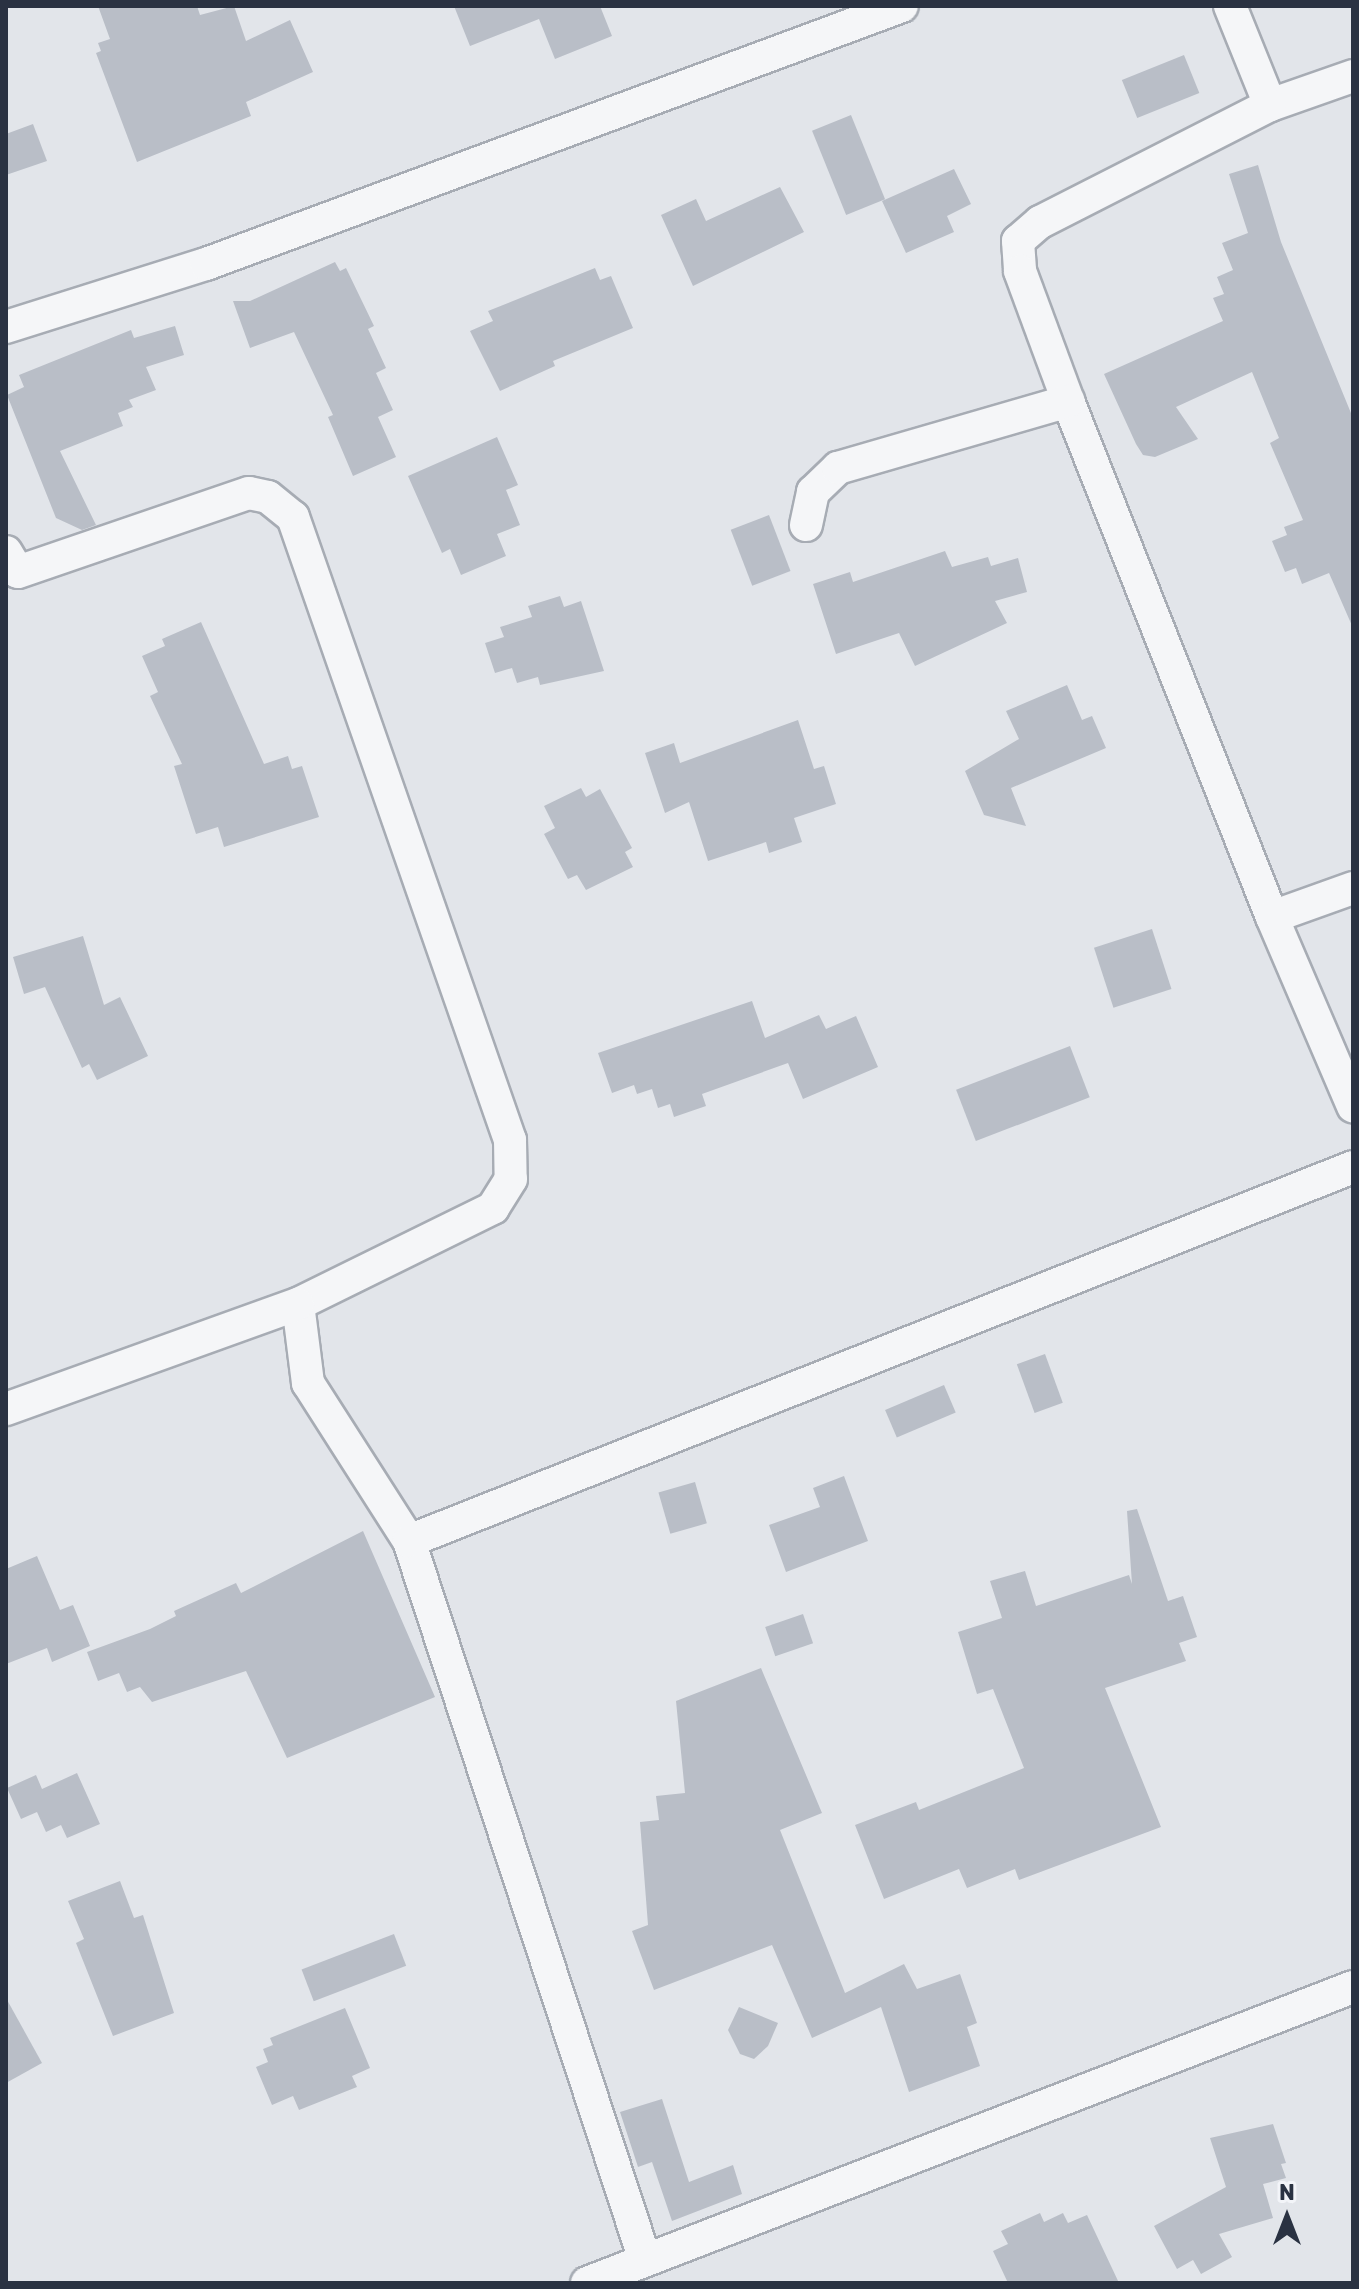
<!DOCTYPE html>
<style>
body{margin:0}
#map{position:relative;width:1359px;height:2289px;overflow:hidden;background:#e2e5ea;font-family:Rubik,sans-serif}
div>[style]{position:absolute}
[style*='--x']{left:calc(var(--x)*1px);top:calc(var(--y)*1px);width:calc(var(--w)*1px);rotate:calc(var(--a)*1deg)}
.building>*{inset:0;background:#b9bec7;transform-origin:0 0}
.roads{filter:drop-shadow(2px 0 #a7acb4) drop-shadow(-2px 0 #a7acb4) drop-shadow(0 2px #a7acb4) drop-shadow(0 -2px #a7acb4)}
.minor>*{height:32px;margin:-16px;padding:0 16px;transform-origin:16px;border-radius:16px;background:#f5f6f8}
span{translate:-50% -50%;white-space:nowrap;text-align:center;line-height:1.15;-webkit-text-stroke:7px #f2f4f8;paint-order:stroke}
.frame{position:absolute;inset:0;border:8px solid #2a3242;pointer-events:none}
.north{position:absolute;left:1247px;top:2177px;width:80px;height:80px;-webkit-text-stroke:6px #f2f4f8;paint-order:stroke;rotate:0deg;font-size:22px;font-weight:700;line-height:32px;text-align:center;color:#2a3242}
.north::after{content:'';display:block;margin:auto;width:28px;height:36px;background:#2a3242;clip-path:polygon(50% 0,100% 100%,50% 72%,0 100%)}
</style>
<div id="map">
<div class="building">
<div style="clip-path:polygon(98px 6px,197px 6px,200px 15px,234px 6px,246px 41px,290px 20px,313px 72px,246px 102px,251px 116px,137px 162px,96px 53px,101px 51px,98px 43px,110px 39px)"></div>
<div style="clip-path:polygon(454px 6px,600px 6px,612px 36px,555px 59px,539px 19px,470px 46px)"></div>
<div style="left:1184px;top:55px;width:41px;height:67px;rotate:68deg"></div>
<div style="left:851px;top:115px;width:91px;height:42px;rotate:68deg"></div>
<div style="clip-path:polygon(33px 124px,47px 161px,6px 175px,6px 134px)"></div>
<div style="clip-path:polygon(1258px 165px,1281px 242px,1353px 418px,1353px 628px,1329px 573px,1302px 584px,1296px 568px,1285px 572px,1272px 541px,1287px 535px,1284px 527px,1303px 520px,1270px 443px,1279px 438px,1252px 372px,1176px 407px,1198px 439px,1155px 457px,1143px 455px,1136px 444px,1104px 374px,1223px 321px,1213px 298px,1224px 294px,1217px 277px,1233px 270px,1222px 243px,1248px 233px,1229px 174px)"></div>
<div style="clip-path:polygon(954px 169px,971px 204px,947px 216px,954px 232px,906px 253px,882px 201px)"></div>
<div style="clip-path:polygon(780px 187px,804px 232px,693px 286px,661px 215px,696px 199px,706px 221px)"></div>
<div style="clip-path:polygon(335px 262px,340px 271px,346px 268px,374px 326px,368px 329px,386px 368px,376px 373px,393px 410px,378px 417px,396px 457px,353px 476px,328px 417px,333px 415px,294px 332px,250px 348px,233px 301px,250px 301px)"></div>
<div style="clip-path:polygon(595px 268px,600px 280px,611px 276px,633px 328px,553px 361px,555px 366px,500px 391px,470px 331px,493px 321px,488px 311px)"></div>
<div style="clip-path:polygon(175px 326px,184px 355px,146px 367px,156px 390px,129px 400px,133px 407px,118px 413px,123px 426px,60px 451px,96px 525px,82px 530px,56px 518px,7px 395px,24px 387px,19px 375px,131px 330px,134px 338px)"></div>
<div style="clip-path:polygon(497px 437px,518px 485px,506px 490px,520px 525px,497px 534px,506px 556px,461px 575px,450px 549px,442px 553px,408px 476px)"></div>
<div style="left:769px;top:515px;width:60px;height:41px;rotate:69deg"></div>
<div style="clip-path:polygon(945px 551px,952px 567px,988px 557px,991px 566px,1018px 558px,1027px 592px,995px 601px,1007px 623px,915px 666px,899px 633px,836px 654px,813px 584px,850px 572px,853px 582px)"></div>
<div style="clip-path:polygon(560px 596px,564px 607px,581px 601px,604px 671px,540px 685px,538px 677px,517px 683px,512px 668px,495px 673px,485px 643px,504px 637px,500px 627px,532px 617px,528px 606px)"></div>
<div style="clip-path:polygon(201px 622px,264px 764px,288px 756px,292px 769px,302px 766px,319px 817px,224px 847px,218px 827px,196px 834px,174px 766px,182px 764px,150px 696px,158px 692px,142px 656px,165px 646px,162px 639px)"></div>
<div style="clip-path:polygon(1067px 685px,1082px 720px,1092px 716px,1106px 748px,1011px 788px,1026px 826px,984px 815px,965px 771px,1019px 739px,1006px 711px)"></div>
<div style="clip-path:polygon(798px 720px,814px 769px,824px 766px,836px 804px,794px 818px,802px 842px,769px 853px,766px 842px,708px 861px,689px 802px,665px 813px,645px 753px,674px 743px,680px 763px)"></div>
<div style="clip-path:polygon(581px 788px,586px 797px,600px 789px,632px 848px,625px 852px,633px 867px,586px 890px,577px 875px,568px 879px,544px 834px,555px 828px,544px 806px)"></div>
<div style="left:1152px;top:929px;width:63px;height:61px;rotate:72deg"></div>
<div style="clip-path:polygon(83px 936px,104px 1005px,120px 997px,148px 1056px,97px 1080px,89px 1064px,82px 1068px,45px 987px,24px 994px,13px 957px)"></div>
<div style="clip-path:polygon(752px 1001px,765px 1038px,819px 1015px,826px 1029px,856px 1016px,878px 1067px,803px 1099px,788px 1063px,702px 1094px,706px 1106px,674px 1117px,670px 1104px,658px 1108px,652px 1089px,637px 1094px,634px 1085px,612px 1093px,598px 1053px)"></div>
<div style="left:1070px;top:1046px;width:55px;height:122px;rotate:69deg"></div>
<div style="left:1045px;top:1354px;width:52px;height:30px;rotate:70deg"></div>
<div style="left:944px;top:1385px;width:30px;height:64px;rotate:67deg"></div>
<div style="clip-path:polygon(844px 1476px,868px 1541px,786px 1572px,769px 1525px,820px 1507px,813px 1488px)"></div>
<div style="left:695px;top:1482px;width:43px;height:38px;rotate:74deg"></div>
<div style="clip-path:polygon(1137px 1509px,1168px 1601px,1183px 1596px,1197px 1637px,1179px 1643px,1186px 1661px,1105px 1688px,1161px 1827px,1019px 1880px,1015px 1869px,967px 1888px,959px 1869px,884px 1899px,855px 1825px,916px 1802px,919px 1810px,1024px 1768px,993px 1689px,977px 1694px,958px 1632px,1002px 1618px,990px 1581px,1025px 1571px,1036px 1606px,1129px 1575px,1132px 1584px,1127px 1511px)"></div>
<div style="clip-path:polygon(363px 1531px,435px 1697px,287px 1758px,246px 1671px,152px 1702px,140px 1687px,127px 1692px,119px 1673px,98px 1681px,87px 1652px,150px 1629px,176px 1616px,174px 1611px,236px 1583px,241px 1593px)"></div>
<div style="clip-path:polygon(37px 1556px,60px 1610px,73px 1605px,90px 1646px,52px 1662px,47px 1648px,6px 1664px,6px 1569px)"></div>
<div style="left:803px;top:1614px;width:31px;height:40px;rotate:71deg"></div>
<div style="clip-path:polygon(761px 1668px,822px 1813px,780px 1830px,845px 1993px,904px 1964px,917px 1989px,960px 1974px,977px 2023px,967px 2027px,980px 2066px,909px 2092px,881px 2007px,812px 2038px,772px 1945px,654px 1990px,632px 1931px,648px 1925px,640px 1822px,659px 1820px,656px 1796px,685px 1793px,676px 1701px)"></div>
<div style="clip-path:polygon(77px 1773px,100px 1824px,67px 1838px,61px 1825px,46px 1832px,37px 1812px,21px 1819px,7px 1788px,36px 1775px,42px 1789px)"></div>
<div style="clip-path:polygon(120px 1881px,134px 1918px,143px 1915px,174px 2013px,113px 2036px,76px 1943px,84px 1939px,68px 1901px)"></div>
<div style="left:394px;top:1934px;width:34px;height:99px;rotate:69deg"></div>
<div style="clip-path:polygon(6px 1998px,42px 2063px,6px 2083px)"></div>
<div style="clip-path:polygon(739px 2007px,778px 2023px,768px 2046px,754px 2059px,740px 2054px,728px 2030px)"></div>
<div style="clip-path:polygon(345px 2008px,370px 2068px,352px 2076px,357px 2087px,299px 2110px,293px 2096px,272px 2105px,256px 2067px,268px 2062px,263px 2049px,273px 2045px,270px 2038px)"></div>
<div style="clip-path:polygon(662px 2099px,689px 2182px,733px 2165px,742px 2194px,672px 2221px,652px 2162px,638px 2167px,620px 2112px)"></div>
<div style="clip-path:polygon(1273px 2124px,1286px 2163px,1281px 2164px,1286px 2178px,1263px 2184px,1273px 2218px,1219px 2234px,1232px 2257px,1201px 2274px,1193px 2260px,1177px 2269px,1154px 2226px,1226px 2187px,1210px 2138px)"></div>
<div style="clip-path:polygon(1040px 2213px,1044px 2222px,1063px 2213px,1068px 2223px,1087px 2215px,1119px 2283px,1008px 2283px,993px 2251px,1008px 2244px,1001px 2231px)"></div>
</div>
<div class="roads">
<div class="minor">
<div style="--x:1230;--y:6;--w:107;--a:68"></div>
<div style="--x:1353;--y:76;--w:88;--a:160.7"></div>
<div style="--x:1270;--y:105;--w:258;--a:153"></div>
<div style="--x:1040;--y:222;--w:29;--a:139"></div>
<div style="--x:1018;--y:241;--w:30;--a:86"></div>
<div style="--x:1020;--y:271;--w:139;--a:69.7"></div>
<div style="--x:1068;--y:401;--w:555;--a:68.43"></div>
<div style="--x:1272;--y:917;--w:206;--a:66.8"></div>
<div style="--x:6;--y:327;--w:210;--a:-17.5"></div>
<div style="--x:206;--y:264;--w:742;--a:-20.34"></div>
<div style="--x:806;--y:525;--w:34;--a:-78"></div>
<div style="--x:813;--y:492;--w:35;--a:-44"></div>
<div style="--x:838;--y:468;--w:240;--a:-16.2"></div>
<div style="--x:6;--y:552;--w:23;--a:59"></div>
<div style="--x:18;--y:572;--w:244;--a:-18.9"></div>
<div style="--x:249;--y:493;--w:19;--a:12"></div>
<div style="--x:268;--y:497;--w:32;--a:39"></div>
<div style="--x:293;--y:517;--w:660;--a:70.8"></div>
<div style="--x:510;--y:1140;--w:39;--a:89"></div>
<div style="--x:511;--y:1179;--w:34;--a:122"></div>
<div style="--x:493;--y:1208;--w:217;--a:153.8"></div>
<div style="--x:298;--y:1304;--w:80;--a:82.8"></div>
<div style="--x:308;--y:1383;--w:188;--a:57.4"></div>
<div style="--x:1272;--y:917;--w:86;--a:-19.7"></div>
<div style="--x:6;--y:1409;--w:310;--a:-19.8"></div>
<div style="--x:645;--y:2260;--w:757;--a:-108.17"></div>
<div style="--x:409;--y:1541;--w:1015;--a:-21.61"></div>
<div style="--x:587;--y:2283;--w:821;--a:-21.13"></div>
</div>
</div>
<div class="frame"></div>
<div class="north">N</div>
</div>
